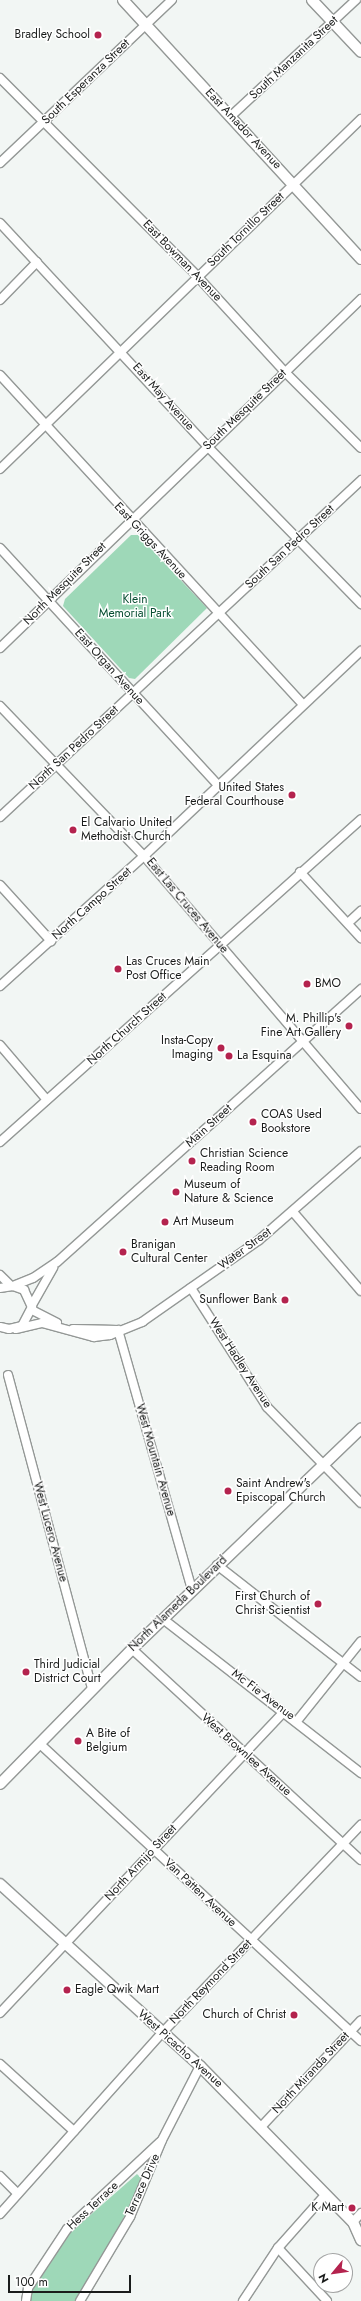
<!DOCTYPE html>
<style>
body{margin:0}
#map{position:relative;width:361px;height:2301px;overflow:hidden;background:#f2f6f4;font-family:Jost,sans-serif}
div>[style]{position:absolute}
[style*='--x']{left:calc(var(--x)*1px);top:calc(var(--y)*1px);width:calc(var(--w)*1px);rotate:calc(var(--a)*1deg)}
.green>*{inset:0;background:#9ed8b8}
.roads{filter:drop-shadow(1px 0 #949896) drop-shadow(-1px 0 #949896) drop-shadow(0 1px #949896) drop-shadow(0 -1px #949896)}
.minor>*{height:8px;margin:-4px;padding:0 4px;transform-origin:4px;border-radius:4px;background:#fff}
.major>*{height:10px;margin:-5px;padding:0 5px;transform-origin:5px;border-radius:5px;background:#fff}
.dots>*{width:11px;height:11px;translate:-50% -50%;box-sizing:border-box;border:2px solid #fff;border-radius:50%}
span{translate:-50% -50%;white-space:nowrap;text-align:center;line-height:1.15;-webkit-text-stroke:3px #fff;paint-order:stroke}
.poi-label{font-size:12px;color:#1a1c1b}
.right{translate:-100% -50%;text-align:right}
.left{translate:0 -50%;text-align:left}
.street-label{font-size:12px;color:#1a1c1b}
.park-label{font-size:12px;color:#094f33}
.north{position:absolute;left:313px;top:2253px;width:40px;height:40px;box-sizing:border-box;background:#fff;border:1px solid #a3a4a4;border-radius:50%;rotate:241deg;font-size:11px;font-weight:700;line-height:16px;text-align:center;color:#1a1c1b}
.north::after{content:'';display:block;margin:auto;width:14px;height:18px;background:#b4234e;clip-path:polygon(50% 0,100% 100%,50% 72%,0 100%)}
.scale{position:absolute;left:8px;top:2275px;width:123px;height:18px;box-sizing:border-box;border:2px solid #1a1c1b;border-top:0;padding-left:5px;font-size:12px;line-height:14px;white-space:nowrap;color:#1a1c1b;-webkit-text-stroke:3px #fff;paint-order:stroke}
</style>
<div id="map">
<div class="green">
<div style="clip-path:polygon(131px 535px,138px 535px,207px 608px,135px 679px,129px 678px,63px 606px,65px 599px)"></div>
<div style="clip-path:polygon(137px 2174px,143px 2180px,111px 2242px,75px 2301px,30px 2301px,32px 2291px,71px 2232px)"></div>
</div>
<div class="roads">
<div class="minor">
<div style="--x:0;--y:78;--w:279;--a:45.1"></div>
<div style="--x:197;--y:276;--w:130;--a:47.5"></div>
<div style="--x:285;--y:372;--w:107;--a:45"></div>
<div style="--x:231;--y:116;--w:171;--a:-42.9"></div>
<div style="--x:0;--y:163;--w:237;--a:-43.5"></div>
<div style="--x:0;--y:223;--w:304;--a:47.1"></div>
<div style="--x:207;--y:446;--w:221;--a:45.7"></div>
<div style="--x:0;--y:300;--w:53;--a:-45.8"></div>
<div style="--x:0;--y:375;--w:447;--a:47.4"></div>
<div style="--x:0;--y:469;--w:503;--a:-44.11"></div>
<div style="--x:0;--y:548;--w:322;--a:47.4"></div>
<div style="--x:0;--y:648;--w:502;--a:-44.03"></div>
<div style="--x:0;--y:706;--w:208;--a:46.2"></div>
<div style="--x:144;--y:856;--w:333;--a:49.4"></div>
<div style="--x:0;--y:817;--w:494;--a:-43"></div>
<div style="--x:300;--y:872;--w:90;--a:47.3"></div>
<div style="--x:0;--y:885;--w:76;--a:47.7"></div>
<div style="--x:348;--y:923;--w:18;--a:-43"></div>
<div style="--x:0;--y:986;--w:194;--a:-42.1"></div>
<div style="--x:144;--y:856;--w:299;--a:-43.4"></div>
<div style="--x:0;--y:1045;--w:72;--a:49.5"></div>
<div style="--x:0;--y:1142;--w:484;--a:-41.8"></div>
<div style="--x:293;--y:1212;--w:104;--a:49.3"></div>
<div style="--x:0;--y:1275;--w:14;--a:45"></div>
<div style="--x:13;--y:1286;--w:22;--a:-22"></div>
<div style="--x:33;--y:1278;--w:29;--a:-34"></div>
<div style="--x:57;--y:1262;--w:409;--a:-41.9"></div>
<div style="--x:0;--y:1288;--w:13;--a:-9"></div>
<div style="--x:13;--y:1286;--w:12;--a:20"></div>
<div style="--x:24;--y:1290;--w:19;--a:65"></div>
<div style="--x:32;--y:1307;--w:21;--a:118"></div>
<div style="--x:22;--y:1326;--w:13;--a:167"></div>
<div style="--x:9;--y:1329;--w:9;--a:-167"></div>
<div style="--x:191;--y:1288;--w:141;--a:57.4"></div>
<div style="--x:267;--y:1407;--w:134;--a:45.6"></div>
<div style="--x:32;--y:1305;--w:43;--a:-60.4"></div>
<div style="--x:32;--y:1310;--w:28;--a:27"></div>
<div style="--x:16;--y:1329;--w:27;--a:-13"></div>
<div style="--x:42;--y:1323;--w:54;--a:15.1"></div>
<div style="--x:94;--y:1337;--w:16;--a:-7"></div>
<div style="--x:110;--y:1335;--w:35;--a:-22"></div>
<div style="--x:142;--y:1322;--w:143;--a:-35"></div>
<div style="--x:259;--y:1240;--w:135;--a:-41.1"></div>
<div style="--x:73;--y:1329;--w:45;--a:1.3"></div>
<div style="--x:118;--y:1330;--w:270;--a:74.1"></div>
<div style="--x:8;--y:1375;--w:325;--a:75"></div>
<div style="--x:217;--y:1565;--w:182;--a:37.9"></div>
<div style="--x:163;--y:1619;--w:251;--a:37.9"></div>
<div style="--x:132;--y:1649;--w:311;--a:42.7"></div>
<div style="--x:297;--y:1721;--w:102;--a:-51.3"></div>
<div style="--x:40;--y:1744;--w:437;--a:42.8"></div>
<div style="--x:0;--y:2013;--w:412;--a:-46.7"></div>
<div style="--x:0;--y:2064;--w:100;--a:42.2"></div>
<div style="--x:261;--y:2127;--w:146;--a:-46.9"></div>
<div style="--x:0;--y:2176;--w:25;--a:45"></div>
<div style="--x:0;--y:2214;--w:243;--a:-48.2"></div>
<div style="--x:162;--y:2033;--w:288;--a:-46.3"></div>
<div style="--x:353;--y:2222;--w:12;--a:-48"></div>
<div style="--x:278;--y:2248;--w:72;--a:47.2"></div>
<div style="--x:26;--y:2301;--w:13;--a:-81"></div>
<div style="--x:28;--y:2288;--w:71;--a:-56.5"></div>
<div style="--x:67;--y:2229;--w:127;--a:-43.1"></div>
<div style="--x:80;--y:2301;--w:98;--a:-59.2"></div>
<div style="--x:130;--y:2217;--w:83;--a:-67.4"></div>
<div style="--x:162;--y:2140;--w:83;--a:-62.8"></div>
<div style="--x:243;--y:2301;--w:64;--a:-56.6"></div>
<div style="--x:278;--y:2248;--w:72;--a:-48.4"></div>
</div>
<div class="major">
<div style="--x:123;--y:0;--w:352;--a:47.4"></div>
<div style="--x:312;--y:0;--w:71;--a:46.7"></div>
<div style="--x:0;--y:1784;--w:189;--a:-45.6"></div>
<div style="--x:132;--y:1649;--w:318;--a:-43.9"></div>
<div style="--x:0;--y:1884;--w:270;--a:42.3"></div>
<div style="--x:200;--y:2066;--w:219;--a:45.6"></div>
<div style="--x:353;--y:2222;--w:20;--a:66"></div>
</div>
</div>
<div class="dots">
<div style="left:98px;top:35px;background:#b4234e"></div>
<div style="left:292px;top:795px;background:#b4234e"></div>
<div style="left:73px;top:830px;background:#b4234e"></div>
<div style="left:118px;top:969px;background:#b4234e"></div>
<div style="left:307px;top:984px;background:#b4234e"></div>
<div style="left:349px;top:1026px;background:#b4234e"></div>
<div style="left:221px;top:1048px;background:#b4234e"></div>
<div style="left:229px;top:1056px;background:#b4234e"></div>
<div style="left:253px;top:1122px;background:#b4234e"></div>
<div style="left:192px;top:1161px;background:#b4234e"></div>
<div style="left:176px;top:1192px;background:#b4234e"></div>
<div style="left:165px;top:1222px;background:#b4234e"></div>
<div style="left:123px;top:1252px;background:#b4234e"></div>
<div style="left:285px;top:1300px;background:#b4234e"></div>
<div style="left:228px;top:1491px;background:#b4234e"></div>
<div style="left:318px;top:1604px;background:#b4234e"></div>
<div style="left:26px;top:1672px;background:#b4234e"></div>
<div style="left:78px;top:1741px;background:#b4234e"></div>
<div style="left:67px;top:1990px;background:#b4234e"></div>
<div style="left:294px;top:2015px;background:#b4234e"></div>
<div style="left:352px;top:2208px;background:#b4234e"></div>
</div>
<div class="poi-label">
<span class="right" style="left:90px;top:35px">Bradley School</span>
<span class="right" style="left:284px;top:795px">United States<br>Federal Courthouse</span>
<span class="left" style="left:81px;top:830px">El Calvario United<br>Methodist Church</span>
<span class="left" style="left:126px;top:969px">Las Cruces Main<br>Post Office</span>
<span class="left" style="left:315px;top:984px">BMO</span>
<span class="right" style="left:341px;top:1026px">M. Phillip's<br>Fine Art Gallery</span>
<span class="right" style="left:213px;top:1048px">Insta-Copy<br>Imaging</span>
<span class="left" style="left:237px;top:1056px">La Esquina</span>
<span class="left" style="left:261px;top:1122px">COAS Used<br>Bookstore</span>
<span class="left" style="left:200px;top:1161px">Christian Science<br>Reading Room</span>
<span class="left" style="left:184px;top:1192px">Museum of<br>Nature &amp; Science</span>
<span class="left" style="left:173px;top:1222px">Art Museum</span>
<span class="left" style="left:131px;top:1252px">Branigan<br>Cultural Center</span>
<span class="right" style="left:277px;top:1300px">Sunflower Bank</span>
<span class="left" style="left:236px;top:1491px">Saint Andrew's<br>Episcopal Church</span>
<span class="right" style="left:310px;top:1604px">First Church of<br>Christ Scientist</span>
<span class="left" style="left:34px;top:1672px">Third Judicial<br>District Court</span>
<span class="left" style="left:86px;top:1741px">A Bite of<br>Belgium</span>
<span class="left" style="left:75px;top:1990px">Eagle Qwik Mart</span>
<span class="right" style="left:286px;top:2015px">Church of Christ</span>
<span class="right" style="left:344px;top:2208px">K Mart</span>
</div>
<div class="street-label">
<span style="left:294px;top:58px;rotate:-43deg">South Manzanita Street</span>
<span style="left:86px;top:82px;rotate:-44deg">South Esperanza Street</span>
<span style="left:243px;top:129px;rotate:47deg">East Amador Avenue</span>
<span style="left:246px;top:230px;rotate:-44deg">South Tornillo Street</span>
<span style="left:182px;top:261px;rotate:46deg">East Bowman Avenue</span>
<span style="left:163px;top:397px;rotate:48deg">East May Avenue</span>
<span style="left:245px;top:410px;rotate:-44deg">South Mesquite Street</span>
<span style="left:150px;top:541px;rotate:47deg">East Griggs Avenue</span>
<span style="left:290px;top:547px;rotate:-43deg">South San Pedro Street</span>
<span style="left:65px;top:584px;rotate:-45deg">North Mesquite Street</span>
<span style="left:109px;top:667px;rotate:48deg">East Organ Avenue</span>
<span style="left:74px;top:748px;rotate:-43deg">North San Pedro Street</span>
<span style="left:92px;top:904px;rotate:-42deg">North Campo Street</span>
<span style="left:187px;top:906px;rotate:50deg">East Las Cruces Avenue</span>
<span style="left:127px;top:1029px;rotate:-42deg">North Church Street</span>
<span style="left:209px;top:1126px;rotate:-42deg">Main Street</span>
<span style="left:245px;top:1249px;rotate:-36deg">Water Street</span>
<span style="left:240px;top:1363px;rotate:57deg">West Hadley Avenue</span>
<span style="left:155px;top:1460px;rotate:74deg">West Mountain Avenue</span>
<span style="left:50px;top:1532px;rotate:75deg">West Lucero Avenue</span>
<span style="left:178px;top:1604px;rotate:-44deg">North Alameda Boulevard</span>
<span style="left:263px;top:1695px;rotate:37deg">Mc Fie Avenue</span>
<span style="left:246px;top:1755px;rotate:42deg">West Brownlee Avenue</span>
<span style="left:141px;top:1863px;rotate:-47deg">North Armijo Street</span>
<span style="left:200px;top:1893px;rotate:43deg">Van Patten Avenue</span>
<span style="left:211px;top:1982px;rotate:-46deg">North Reymond Street</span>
<span style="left:180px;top:2049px;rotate:42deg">West Picacho Avenue</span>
<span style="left:311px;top:2073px;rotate:-47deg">North Miranda Street</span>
<span style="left:143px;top:2185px;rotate:-66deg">Terrace Drive</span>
<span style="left:93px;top:2206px;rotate:-43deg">Hess Terrace</span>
</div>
<div class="park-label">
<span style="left:135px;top:607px">Klein<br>Memorial Park</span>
</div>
<div class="north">N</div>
<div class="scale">100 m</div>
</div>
